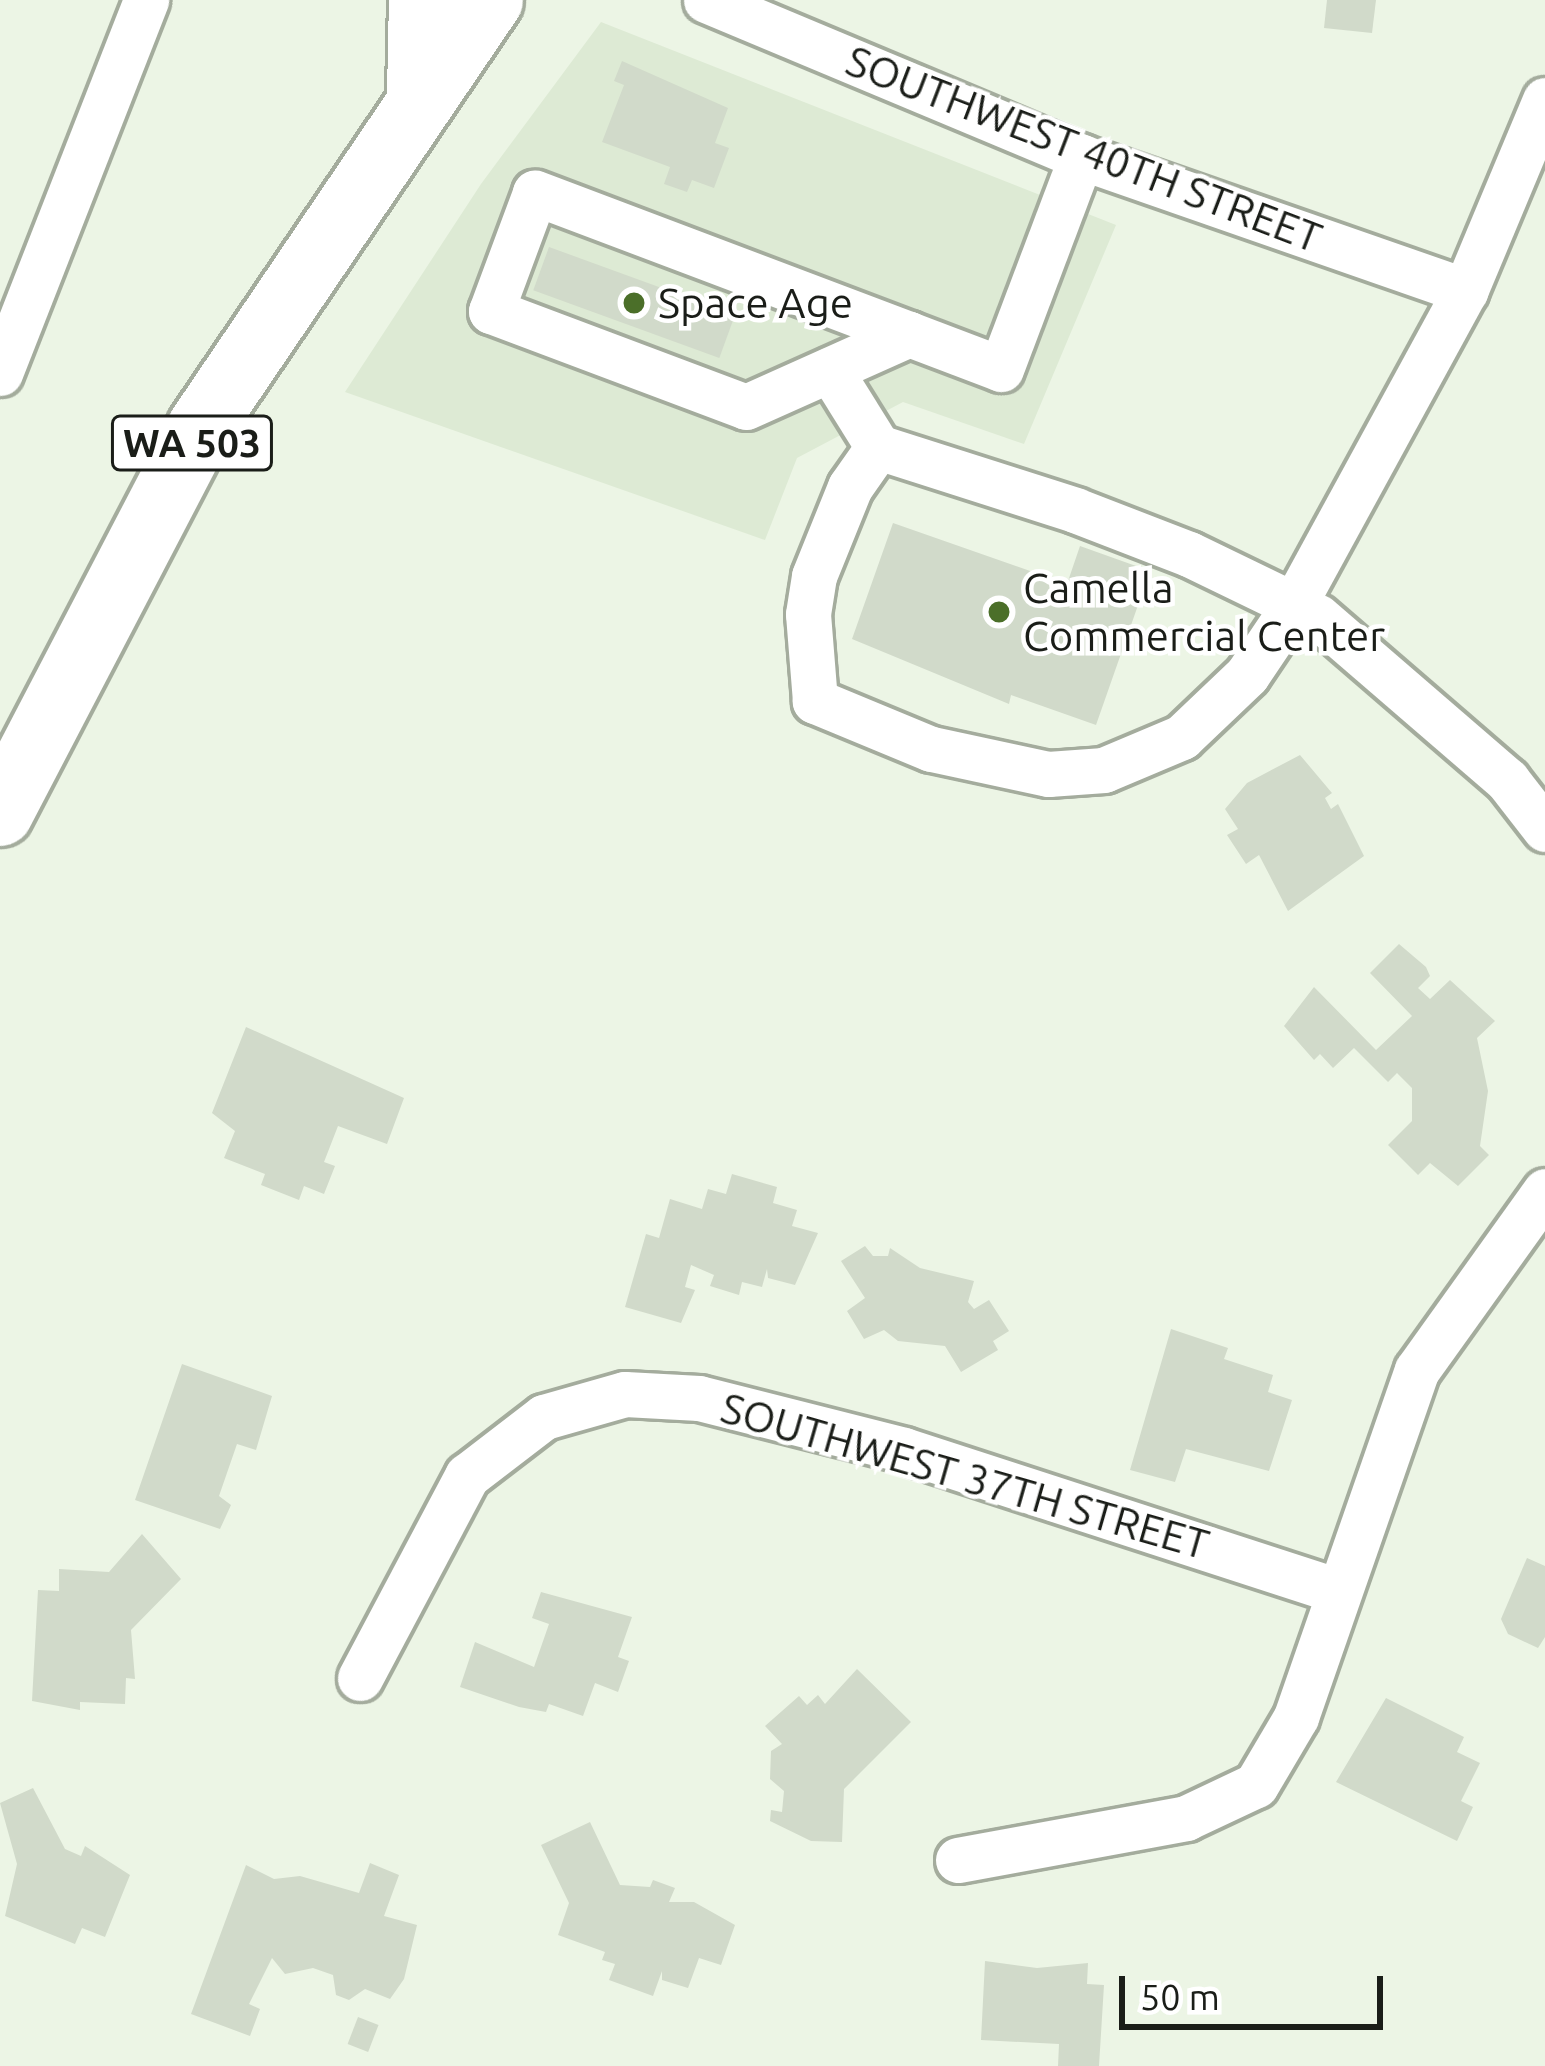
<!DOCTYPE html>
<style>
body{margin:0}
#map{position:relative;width:1545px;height:2066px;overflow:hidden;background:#ecf5e5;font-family:Ubuntu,sans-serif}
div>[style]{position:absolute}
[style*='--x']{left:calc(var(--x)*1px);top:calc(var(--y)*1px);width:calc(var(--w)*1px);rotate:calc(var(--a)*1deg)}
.built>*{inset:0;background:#ddead4}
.building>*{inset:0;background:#d1daca;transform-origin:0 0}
.roads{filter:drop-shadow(3px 0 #a4ac9d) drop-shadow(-3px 0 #a4ac9d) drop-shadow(0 3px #a4ac9d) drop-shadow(0 -3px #a4ac9d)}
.minor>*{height:45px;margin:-22.5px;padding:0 22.5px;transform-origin:22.5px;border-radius:22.5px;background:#fff}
.highway>*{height:66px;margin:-33px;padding:0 33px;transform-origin:33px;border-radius:33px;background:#fff}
.dots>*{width:33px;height:33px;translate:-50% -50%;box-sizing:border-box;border:6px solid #fff;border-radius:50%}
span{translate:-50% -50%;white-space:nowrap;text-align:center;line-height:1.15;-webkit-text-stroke:9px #fff;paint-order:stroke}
.shield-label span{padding:3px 9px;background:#fff;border:3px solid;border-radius:9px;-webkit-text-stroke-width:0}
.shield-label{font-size:39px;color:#1a1d18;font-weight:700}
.street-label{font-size:42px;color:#1a1d18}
.poi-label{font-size:42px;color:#1a1d18}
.left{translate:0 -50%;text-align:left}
.scale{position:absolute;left:1119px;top:1976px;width:264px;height:54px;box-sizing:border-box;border:6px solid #1a1d18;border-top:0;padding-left:15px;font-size:36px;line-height:42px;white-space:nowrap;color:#1a1d18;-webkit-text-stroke:9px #fff;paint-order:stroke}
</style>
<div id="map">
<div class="built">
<div style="clip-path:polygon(601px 22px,1116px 225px,1024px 444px,903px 402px,797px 458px,765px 540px,345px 392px,481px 184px)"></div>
</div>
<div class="building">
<div style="clip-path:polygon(1327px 0,1376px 0,1372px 33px,1324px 28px)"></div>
<div style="clip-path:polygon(622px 61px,728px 108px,715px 143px,729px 148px,714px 188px,692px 180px,687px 192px,664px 184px,670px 167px,602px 142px,624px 85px,614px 81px)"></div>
<div style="left:549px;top:247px;width:198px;height:46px;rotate:20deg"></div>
<div style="clip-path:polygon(893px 523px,1067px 584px,1080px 546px,1150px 571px,1096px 725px,1011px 695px,1009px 704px,852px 639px)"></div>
<div style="clip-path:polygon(1300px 755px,1332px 793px,1325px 798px,1331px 809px,1338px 804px,1364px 856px,1288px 911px,1259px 855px,1246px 864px,1227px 835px,1238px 829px,1225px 809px,1247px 783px)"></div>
<div style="clip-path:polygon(1399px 944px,1426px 967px,1430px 976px,1418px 988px,1430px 999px,1450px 980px,1495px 1021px,1477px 1038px,1488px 1091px,1480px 1146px,1489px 1155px,1458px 1186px,1430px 1163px,1418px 1175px,1388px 1145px,1412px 1121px,1412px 1088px,1397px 1073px,1388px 1082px,1354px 1048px,1333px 1068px,1320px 1054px,1314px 1060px,1284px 1026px,1314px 987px,1376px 1050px,1412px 1016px,1370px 973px)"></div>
<div style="clip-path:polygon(246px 1027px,404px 1098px,387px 1144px,338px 1126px,324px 1162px,335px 1166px,324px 1194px,304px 1186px,299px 1200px,261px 1185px,265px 1174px,224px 1158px,235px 1131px,212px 1113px)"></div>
<div style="clip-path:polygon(732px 1174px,777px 1187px,773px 1203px,797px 1210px,792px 1226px,818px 1233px,795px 1285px,768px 1278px,767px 1269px,762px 1287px,742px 1282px,739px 1295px,710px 1286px,714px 1275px,691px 1265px,685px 1287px,695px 1290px,681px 1323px,625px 1307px,646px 1234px,659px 1238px,670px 1199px,702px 1209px,708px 1189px,726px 1194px)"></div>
<div style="clip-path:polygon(865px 1246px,873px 1256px,888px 1256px,890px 1248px,920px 1268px,974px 1281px,968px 1302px,974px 1309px,989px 1300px,1009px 1331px,993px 1341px,998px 1350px,961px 1372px,945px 1346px,898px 1341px,884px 1330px,864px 1339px,847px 1311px,865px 1298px,841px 1261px)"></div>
<div style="clip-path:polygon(1171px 1329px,1228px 1348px,1224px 1359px,1273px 1375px,1268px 1392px,1292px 1400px,1269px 1471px,1186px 1449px,1175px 1482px,1130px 1470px)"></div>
<div style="clip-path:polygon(182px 1364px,272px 1396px,256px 1450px,237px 1444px,219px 1496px,231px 1505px,220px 1529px,135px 1500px)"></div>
<div style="clip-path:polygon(142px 1534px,181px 1579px,131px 1630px,135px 1679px,126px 1678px,125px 1704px,80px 1702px,80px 1710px,32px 1701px,38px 1590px,59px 1591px,59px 1569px,109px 1572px)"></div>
<div style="clip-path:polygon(1527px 1558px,1545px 1566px,1545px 1637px,1538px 1648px,1508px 1634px,1501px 1619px)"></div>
<div style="clip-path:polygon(541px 1592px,632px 1617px,618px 1657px,629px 1661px,618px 1692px,595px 1683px,583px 1716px,549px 1704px,546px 1712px,519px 1707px,460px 1687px,475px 1642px,534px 1667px,549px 1624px,532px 1618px)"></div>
<div style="clip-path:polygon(857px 1669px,911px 1722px,844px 1789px,842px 1842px,811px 1841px,770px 1821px,771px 1810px,782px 1812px,784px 1791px,770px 1779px,771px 1751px,782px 1744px,765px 1726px,799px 1696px,807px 1705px,818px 1695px,825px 1704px)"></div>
<div style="clip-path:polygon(1386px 1698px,1464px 1737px,1457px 1752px,1480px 1763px,1461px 1801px,1473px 1807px,1457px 1841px,1336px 1782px)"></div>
<div style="clip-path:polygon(33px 1788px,65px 1849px,81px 1856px,85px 1846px,130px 1875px,105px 1937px,82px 1928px,75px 1944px,5px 1916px,17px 1864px,0 1803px)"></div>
<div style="clip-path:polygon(590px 1822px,620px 1885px,650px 1887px,653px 1880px,675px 1888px,669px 1902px,694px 1902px,735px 1925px,721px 1965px,699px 1958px,688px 1988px,662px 1980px,662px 1971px,653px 1996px,609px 1980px,615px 1964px,602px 1960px,605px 1952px,558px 1935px,569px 1903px,541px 1845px)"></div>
<div style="clip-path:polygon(370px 1863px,399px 1875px,384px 1916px,417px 1925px,404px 1979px,390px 1999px,365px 1989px,349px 2000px,336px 1995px,333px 1975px,313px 1968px,285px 1974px,272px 1958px,249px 2004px,260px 2009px,250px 2036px,191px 2014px,246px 1865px,274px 1879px,300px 1876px,359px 1893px)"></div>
<div style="clip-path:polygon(985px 1961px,1037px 1968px,1088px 1963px,1087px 1984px,1104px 1985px,1099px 2066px,1058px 2066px,1059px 2044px,981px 2040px)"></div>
<div style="left:358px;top:2017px;width:22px;height:29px;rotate:21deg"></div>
</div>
<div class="roads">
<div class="minor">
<div style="--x:706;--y:0;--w:407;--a:22.7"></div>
<div style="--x:1081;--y:157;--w:407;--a:19.2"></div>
<div style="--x:1545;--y:100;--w:207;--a:112.7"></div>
<div style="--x:1465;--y:291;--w:358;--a:118.6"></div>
<div style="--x:1294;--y:605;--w:84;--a:123.9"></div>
<div style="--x:1247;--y:675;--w:90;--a:136.4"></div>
<div style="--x:1182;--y:737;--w:85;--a:157.1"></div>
<div style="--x:1104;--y:770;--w:56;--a:175.9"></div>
<div style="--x:1048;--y:774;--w:120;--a:-167.9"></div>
<div style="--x:931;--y:749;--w:126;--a:-157.5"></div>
<div style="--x:815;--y:701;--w:87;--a:-94.6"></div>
<div style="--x:808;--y:614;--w:38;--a:-81"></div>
<div style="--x:814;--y:576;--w:96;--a:-68"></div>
<div style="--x:850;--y:487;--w:49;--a:-55"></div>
<div style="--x:878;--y:447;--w:207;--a:17.7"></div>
<div style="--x:1075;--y:510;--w:122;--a:21.1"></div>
<div style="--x:1189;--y:554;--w:117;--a:25.9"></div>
<div style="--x:1294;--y:605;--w:27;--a:27"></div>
<div style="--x:1318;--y:617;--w:250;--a:40.8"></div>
<div style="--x:1507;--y:780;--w:62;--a:52.2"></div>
<div style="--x:909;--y:334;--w:400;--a:-159.3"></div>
<div style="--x:535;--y:193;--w:126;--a:110.4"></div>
<div style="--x:491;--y:311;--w:272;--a:20.6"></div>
<div style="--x:746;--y:407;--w:179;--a:-24.1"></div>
<div style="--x:909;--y:334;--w:98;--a:20.8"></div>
<div style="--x:1001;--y:369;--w:227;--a:-69.3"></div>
<div style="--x:830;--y:370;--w:91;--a:58.1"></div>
<div style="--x:0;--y:373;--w:401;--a:-68.6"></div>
<div style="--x:360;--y:1678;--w:229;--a:-62.1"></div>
<div style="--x:467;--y:1476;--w:97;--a:-37.5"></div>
<div style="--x:544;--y:1417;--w:84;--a:-15.9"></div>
<div style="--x:625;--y:1394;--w:74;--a:3.1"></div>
<div style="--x:699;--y:1398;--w:211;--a:14.2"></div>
<div style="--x:904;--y:1450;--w:457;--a:18"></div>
<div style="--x:958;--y:1860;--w:232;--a:-10.4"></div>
<div style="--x:1186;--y:1818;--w:77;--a:-25.2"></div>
<div style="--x:1256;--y:1785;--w:79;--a:-59.5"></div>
<div style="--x:1296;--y:1717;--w:367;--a:-70.8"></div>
<div style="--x:1417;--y:1370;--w:220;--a:-54.4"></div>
</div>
<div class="highway">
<div style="--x:420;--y:94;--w:94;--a:-88.8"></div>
<div style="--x:0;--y:813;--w:434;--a:-62.5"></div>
<div style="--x:200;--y:428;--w:517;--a:-55.88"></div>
</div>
</div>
<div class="dots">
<div style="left:634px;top:303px;background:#4b6f29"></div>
<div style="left:999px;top:612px;background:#4b6f29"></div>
</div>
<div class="shield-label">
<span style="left:192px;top:443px">WA 503</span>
</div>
<div class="street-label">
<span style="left:1084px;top:149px;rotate:21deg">SOUTHWEST 40TH STREET</span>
<span style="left:965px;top:1476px;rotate:16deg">SOUTHWEST 37TH STREET</span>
</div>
<div class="poi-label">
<span class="left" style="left:658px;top:303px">Space Age</span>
<span class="left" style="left:1023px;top:612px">Camella<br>Commercial Center</span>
</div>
<div class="scale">50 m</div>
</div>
